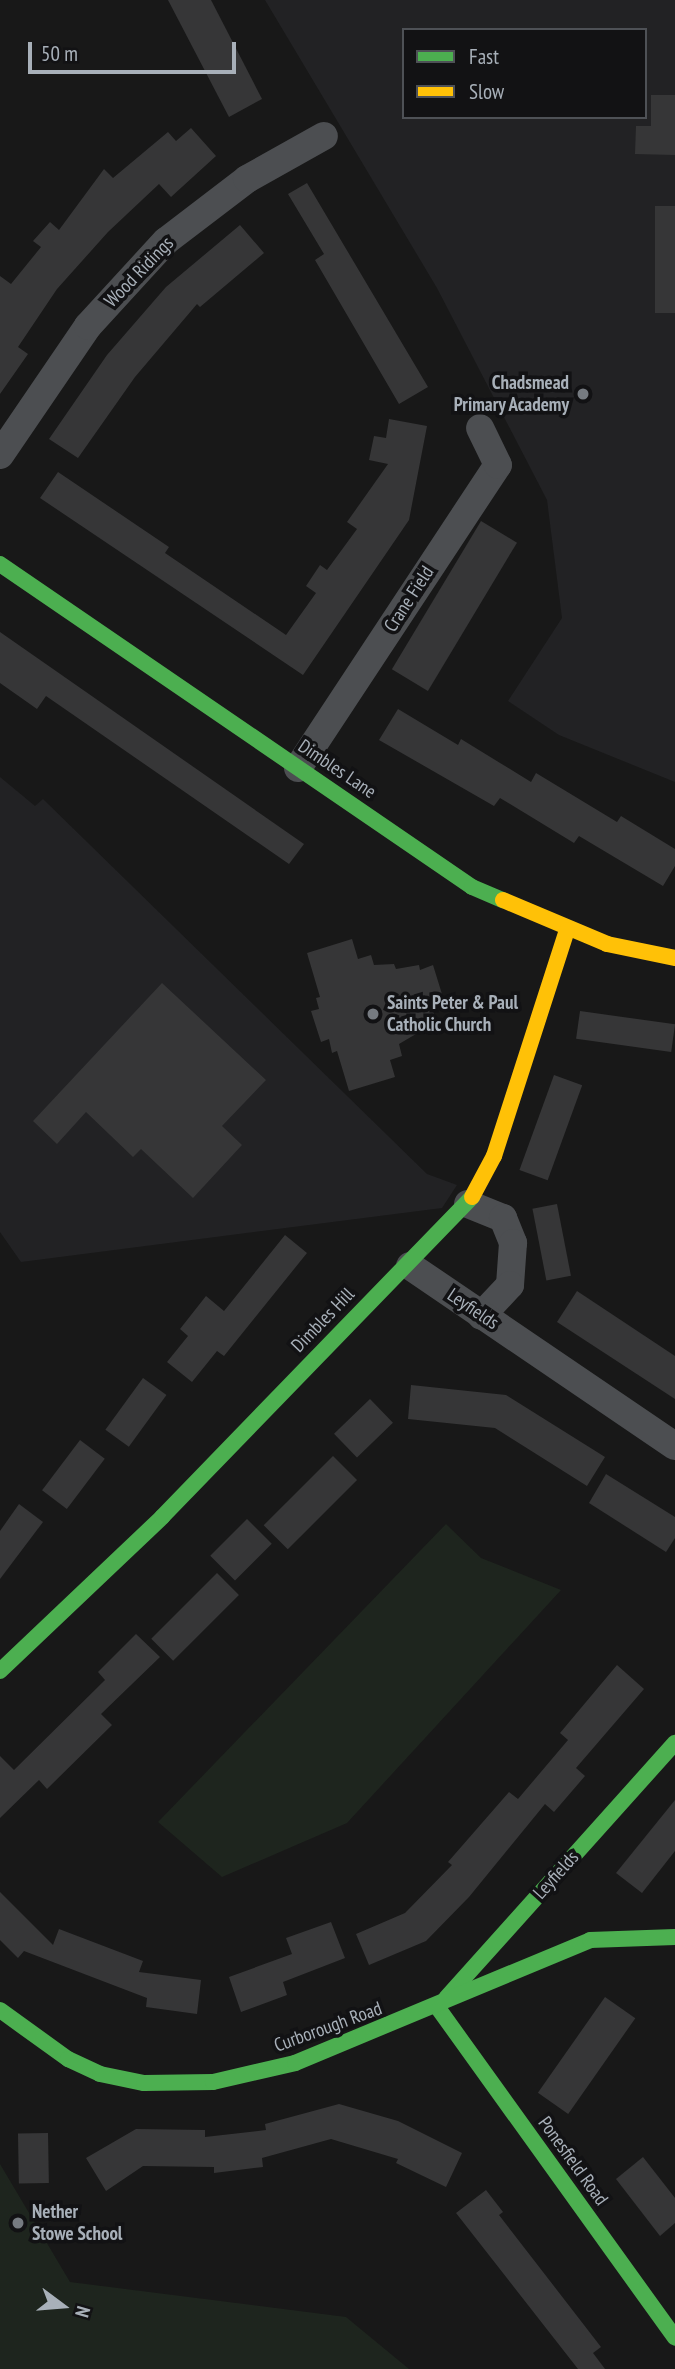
<!DOCTYPE html>
<style>
body{margin:0}
#map{position:relative;width:675px;height:2369px;overflow:hidden;background:#181818;font-family:"PT Sans Narrow",sans-serif}
div>[style]{position:absolute}
[style*='--x']{left:calc(var(--x)*1px);top:calc(var(--y)*1px);width:calc(var(--w)*1px);rotate:calc(var(--a)*1deg)}
.built>*{inset:0;background:#222224}
.green>*{inset:0;background:#1e251e}
.building>*{inset:0;background:#363637;transform-origin:0 0}
.street>*{height:28px;margin:-14px;padding:0 14px;transform-origin:14px;border-radius:14px;background:#4c4e51}
.fast>*{height:16px;margin:-8px;padding:0 8px;transform-origin:8px;border-radius:8px;background:#4caf50}
.slow>*{height:16px;margin:-8px;padding:0 8px;transform-origin:8px;border-radius:8px;background:#ffc107}
.dots>*{width:19px;height:19px;translate:-50% -50%;box-sizing:border-box;border:4px solid #121214;border-radius:50%}
span{translate:-50% -50%;white-space:nowrap;text-align:center;line-height:1.15;-webkit-text-stroke:7px #121214;paint-order:stroke}
.street-label{font-size:19px;color:#a8b0b9}
.poi-label{font-size:19px;color:#a8b0b9;font-weight:700}
.right{translate:-100% -50%;text-align:right}
.left{translate:0 -50%;text-align:left}
.legend{position:absolute;left:402px;top:28px;width:245px;height:91px;box-sizing:border-box;background:#121214;border:2px solid #4e5156;margin:0;padding:9px 12px;list-style:none;font-size:21px;color:#a8b0b9}
.legend li{display:flex;align-items:center;gap:14px;height:35px}
.legend b{width:35px;border:2px solid #4e5156}
.north{position:absolute;left:28px;top:2271px;width:70px;height:70px;-webkit-text-stroke:5px #121214;paint-order:stroke;rotate:106deg;font-size:19px;font-weight:700;line-height:28px;text-align:center;color:#a8b0b9}
.north::after{content:'';display:block;margin:auto;width:24px;height:32px;background:#a8b0b9;clip-path:polygon(50% 0,100% 100%,50% 72%,0 100%)}
.scale{position:absolute;left:28px;top:42px;width:208px;height:32px;box-sizing:border-box;border:4px solid #a8b0b9;border-top:0;padding-left:9px;font-size:21px;line-height:24px;white-space:nowrap;color:#a8b0b9;-webkit-text-stroke:5px #121214;paint-order:stroke}
</style>
<div id="map">
<div class="built">
<div style="clip-path:polygon(evenodd,265px 0,675px 0,675px 782px,559px 735px,508px 701px,562px 618px,547px 500px,437px 288px,265px 0,404px 30px,645px 30px,645px 117px,404px 117px,404px 30px)"></div>
<div style="clip-path:polygon(0 777px,35px 806px,43px 799px,427px 1174px,457px 1185px,442px 1208px,21px 1262px,0 1232px)"></div>
</div>
<div class="green">
<div style="clip-path:polygon(446px 1524px,481px 1558px,561px 1590px,347px 1823px,222px 1877px,158px 1822px)"></div>
<div style="clip-path:polygon(0 2164px,70px 2282px,346px 2317px,409px 2369px,0 2369px)"></div>
</div>
<div class="building">
<div style="clip-path:polygon(168px 0,211px 0,262px 99px,229px 117px)"></div>
<div style="clip-path:polygon(651px 95px,675px 95px,675px 155px,635px 154px,636px 126px,651px 126px)"></div>
<div style="clip-path:polygon(191px 128px,216px 156px,171px 197px,159px 184px,108px 232px,57px 289px,18px 347px,28px 354px,0 394px,0 276px,11px 284px,41px 247px,33px 241px,50px 222px,59px 230px,104px 169px,113px 178px,168px 132px,176px 141px)"></div>
<div style="clip-path:polygon(307px 183px,428px 387px,399px 404px,315px 260px,324px 254px,288px 194px)"></div>
<div style="left:655px;top:206px;width:20px;height:107px"></div>
<div style="clip-path:polygon(240px 225px,264px 253px,200px 307px,197px 304px,135px 377px,78px 458px,49px 439px,107px 355px,166px 287px)"></div>
<div style="clip-path:polygon(389px 419px,427px 426px,409px 520px,303px 675px,40px 498px,58px 472px,169px 547px,165px 553px,286px 635px,316px 593px,306px 586px,320px 565px,327px 570px,357px 529px,347px 522px,388px 464px,369px 460px,374px 436px,386px 438px)"></div>
<div style="left:481px;top:521px;width:42px;height:173px;rotate:31deg"></div>
<div style="clip-path:polygon(0 632px,304px 844px,289px 864px,46px 696px,37px 709px,0 683px)"></div>
<div style="clip-path:polygon(398px 709px,458px 745px,461px 739px,531px 782px,536px 773px,617px 822px,621px 816px,675px 849px,675px 866px,663px 886px,579px 836px,574px 843px,500px 798px,494px 806px,379px 740px)"></div>
<div style="clip-path:polygon(352px 939px,358px 959px,371px 955px,374px 965px,394px 964px,396px 969px,419px 965px,420px 970px,433px 965px,446px 1007px,433px 1011px,436px 1020px,423px 1020px,424px 1026px,415px 1029px,416px 1034px,399px 1044px,402px 1056px,390px 1060px,395px 1077px,349px 1091px,337px 1051px,332px 1053px,329px 1039px,321px 1042px,311px 1011px,319px 1009px,316px 998px,320px 997px,307px 953px)"></div>
<div style="clip-path:polygon(162px 983px,266px 1080px,222px 1126px,242px 1145px,193px 1198px,141px 1149px,133px 1157px,86px 1112px,57px 1144px,33px 1121px)"></div>
<div style="left:580px;top:1011px;width:96px;height:28px;rotate:8deg"></div>
<div style="left:554px;top:1075px;width:30px;height:101px;rotate:20deg"></div>
<div style="left:557px;top:1204px;width:73px;height:25px;rotate:79deg"></div>
<div style="clip-path:polygon(285px 1235px,307px 1253px,224px 1356px,217px 1351px,192px 1382px,167px 1362px,188px 1336px,180px 1329px,206px 1296px,224px 1311px)"></div>
<div style="clip-path:polygon(577px 1291px,675px 1356px,675px 1399px,557px 1322px)"></div>
<div style="left:143px;top:1378px;width:29px;height:64px;rotate:36deg"></div>
<div style="clip-path:polygon(411px 1385px,506px 1395px,605px 1457px,587px 1486px,495px 1428px,408px 1419px)"></div>
<div style="left:370px;top:1399px;width:33px;height:50px;rotate:46deg"></div>
<div style="left:80px;top:1440px;width:31px;height:63px;rotate:37deg"></div>
<div style="left:333px;top:1456px;width:34px;height:98px;rotate:45deg"></div>
<div style="clip-path:polygon(606px 1474px,675px 1517px,675px 1538px,666px 1552px,589px 1503px)"></div>
<div style="clip-path:polygon(19px 1504px,43px 1522px,0 1579px,0 1531px)"></div>
<div style="left:247px;top:1519px;width:35px;height:52px;rotate:45deg"></div>
<div style="left:217px;top:1573px;width:31px;height:93px;rotate:45deg"></div>
<div style="clip-path:polygon(136px 1634px,160px 1657px,101px 1714px,112px 1725px,47px 1789px,39px 1780px,0 1818px,0 1756px,14px 1770px,105px 1680px,98px 1672px)"></div>
<div style="clip-path:polygon(617px 1665px,644px 1689px,576px 1768px,585px 1776px,554px 1812px,545px 1804px,469px 1897px,426px 1941px,369px 1965px,356px 1934px,405px 1913px,452px 1865px,448px 1862px,509px 1792px,518px 1799px,568px 1740px,560px 1733px)"></div>
<div style="clip-path:polygon(675px 1800px,675px 1851px,642px 1893px,616px 1873px)"></div>
<div style="clip-path:polygon(0 1892px,53px 1945px,59px 1929px,143px 1961px,139px 1972px,201px 1980px,197px 2014px,146px 2007px,147px 1998px,24px 1951px,18px 1958px,0 1940px)"></div>
<div style="clip-path:polygon(331px 1922px,345px 1958px,283px 1982px,287px 1995px,241px 2012px,229px 1977px,292px 1954px,286px 1938px)"></div>
<div style="left:605px;top:1997px;width:37px;height:117px;rotate:35deg"></div>
<div style="clip-path:polygon(339px 2104px,398px 2121px,462px 2153px,446px 2187px,396px 2163px,398px 2159px,331px 2139px,262px 2158px,263px 2167px,214px 2173px,214px 2167px,143px 2166px,106px 2191px,86px 2158px,136px 2129px,205px 2130px,205px 2137px,266px 2130px,265px 2124px)"></div>
<div style="left:48px;top:2133px;width:50px;height:30px;rotate:89deg"></div>
<div style="clip-path:polygon(643px 2157px,675px 2198px,675px 2223px,660px 2236px,616px 2179px)"></div>
<div style="clip-path:polygon(486px 2190px,503px 2212px,499px 2215px,601px 2347px,593px 2353px,605px 2369px,578px 2369px,456px 2213px)"></div>
</div>
<div class="street">
<div style="--x:0;--y:455;--w:156;--a:-55.7"></div>
<div style="--x:88;--y:326;--w:115;--a:-47.5"></div>
<div style="--x:166;--y:241;--w:102;--a:-37.4"></div>
<div style="--x:247;--y:179;--w:88;--a:-29.2"></div>
<div style="--x:298;--y:768;--w:363;--a:-56.6"></div>
<div style="--x:498;--y:465;--w:41;--a:-115.9"></div>
<div style="--x:468;--y:1204;--w:38;--a:22"></div>
<div style="--x:503;--y:1218;--w:27;--a:68"></div>
<div style="--x:513;--y:1243;--w:42;--a:94.1"></div>
<div style="--x:510;--y:1285;--w:42;--a:133.1"></div>
<div style="--x:410;--y:1266;--w:320;--a:34.2"></div>
</div>
<div class="fast">
<div style="--x:0;--y:564;--w:572;--a:34.38"></div>
<div style="--x:472;--y:887;--w:34;--a:23"></div>
<div style="--x:0;--y:1671;--w:224;--a:-43.5"></div>
<div style="--x:162;--y:1517;--w:446;--a:-45.9"></div>
<div style="--x:446;--y:1998;--w:343;--a:-48.1"></div>
<div style="--x:438;--y:2008;--w:406;--a:54.3"></div>
<div style="--x:0;--y:2010;--w:84;--a:35.8"></div>
<div style="--x:68;--y:2059;--w:35;--a:25"></div>
<div style="--x:100;--y:2074;--w:45;--a:11.6"></div>
<div style="--x:144;--y:2083;--w:69;--a:-0.8"></div>
<div style="--x:213;--y:2082;--w:84;--a:-13"></div>
<div style="--x:295;--y:2063;--w:320;--a:-22.6"></div>
<div style="--x:590;--y:1940;--w:85;--a:-2"></div>
</div>
<div class="slow">
<div style="--x:503;--y:900;--w:113;--a:22.9"></div>
<div style="--x:607;--y:944;--w:69;--a:11.6"></div>
<div style="--x:472;--y:1197;--w:47;--a:-61.8"></div>
<div style="--x:494;--y:1156;--w:237;--a:-72.1"></div>
</div>
<div class="dots">
<div style="left:583px;top:394px;background:#767b81"></div>
<div style="left:373px;top:1014px;background:#767b81"></div>
<div style="left:18px;top:2223px;background:#767b81"></div>
</div>
<div class="street-label">
<span style="left:139px;top:272px;rotate:-46deg">Wood Ridings</span>
<span style="left:409px;top:599px;rotate:-57deg">Crane Field</span>
<span style="left:337px;top:769px;rotate:34deg">Dimbles Lane</span>
<span style="left:473px;top:1309px;rotate:34deg">Leyfields</span>
<span style="left:323px;top:1320px;rotate:-46deg">Dimbles Hill</span>
<span style="left:556px;top:1875px;rotate:-48deg">Leyfields</span>
<span style="left:328px;top:2027px;rotate:-20deg">Curborough Road</span>
<span style="left:573px;top:2161px;rotate:54deg">Ponesfield Road</span>
</div>
<div class="poi-label">
<span class="right" style="left:569px;top:394px">Chadsmead<br>Primary Academy</span>
<span class="left" style="left:387px;top:1014px">Saints Peter &amp; Paul<br>Catholic Church</span>
<span class="left" style="left:32px;top:2223px">Nether<br>Stowe School</span>
</div>
<ul class="legend">
<li><b style="height:9px;background:#4caf50"></b>Fast</li>
<li><b style="height:9px;background:#ffc107"></b>Slow</li>
</ul>
<div class="north">N</div>
<div class="scale">50 m</div>
</div>
